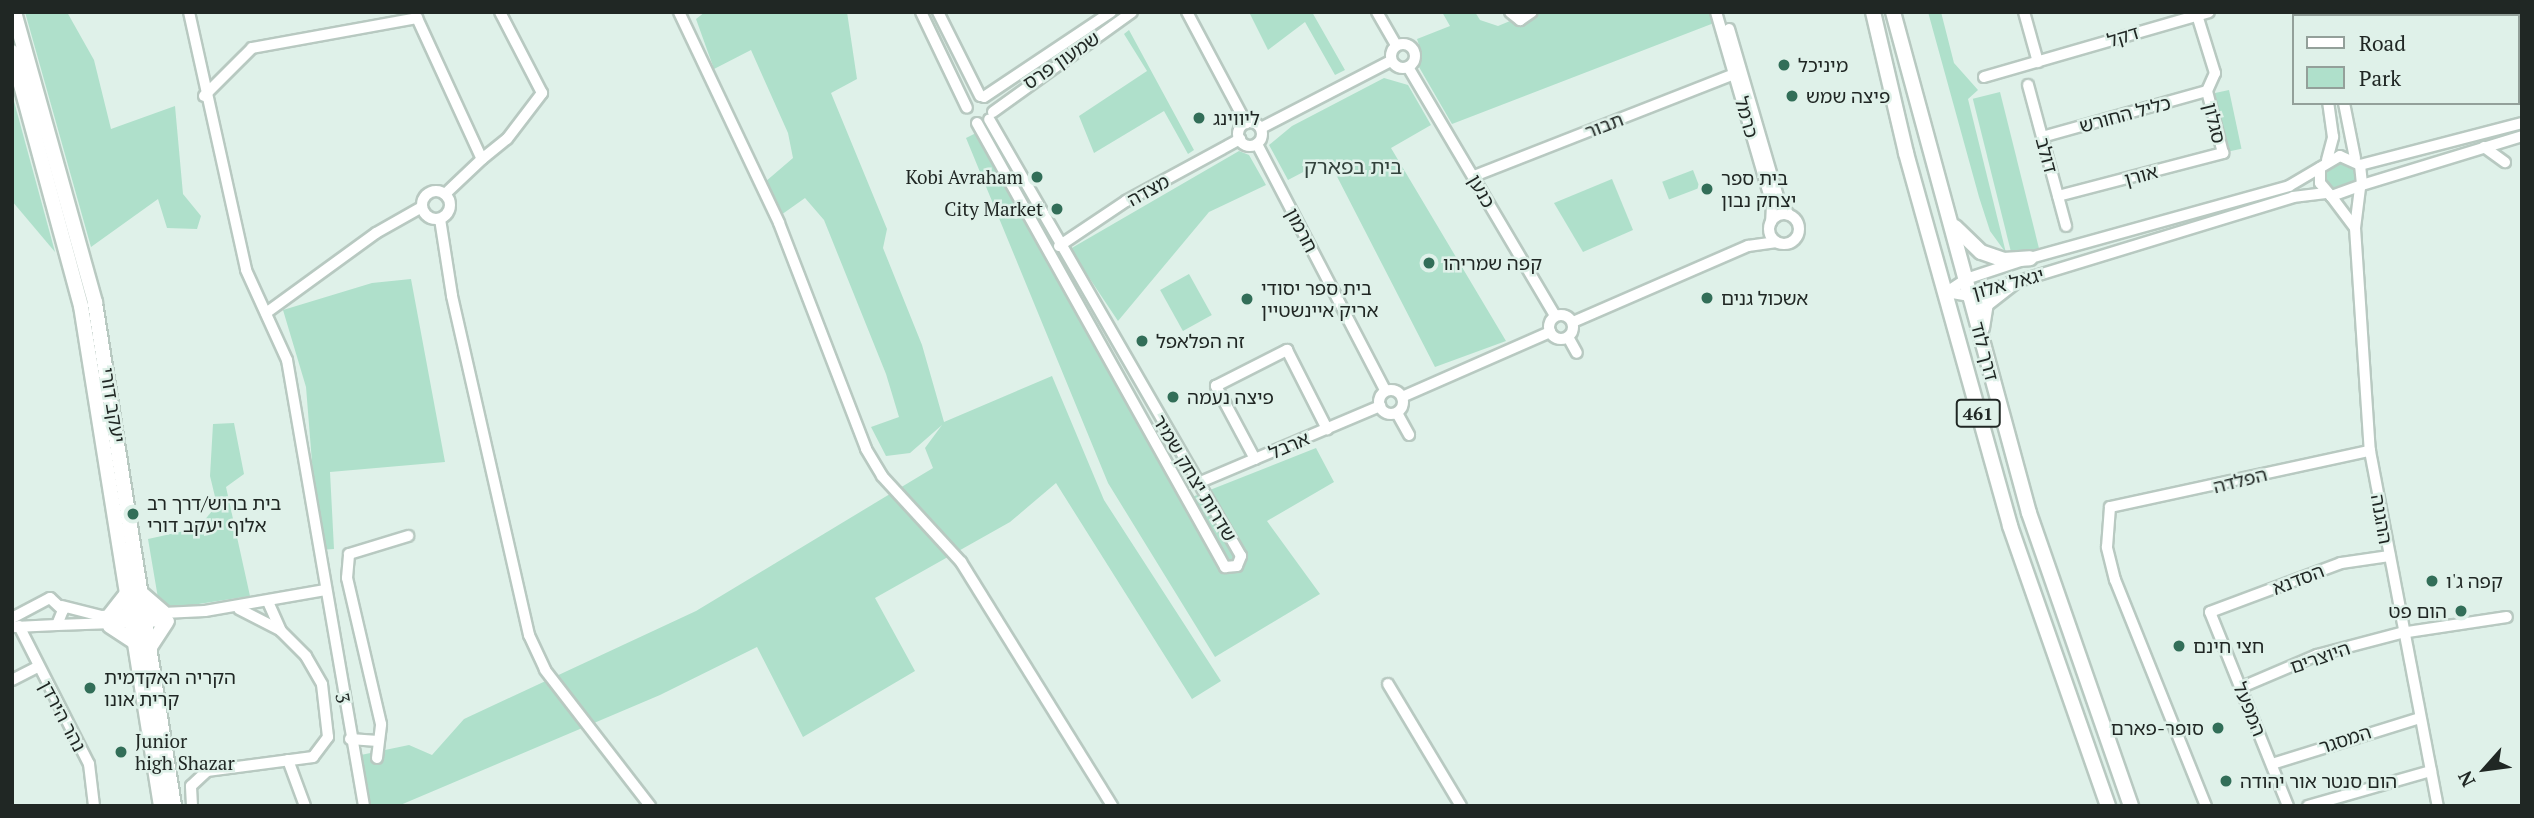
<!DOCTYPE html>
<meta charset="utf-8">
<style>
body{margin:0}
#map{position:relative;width:2534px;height:818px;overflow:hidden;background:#dff1e9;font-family:"PT Serif","Noto Sans Hebrew",serif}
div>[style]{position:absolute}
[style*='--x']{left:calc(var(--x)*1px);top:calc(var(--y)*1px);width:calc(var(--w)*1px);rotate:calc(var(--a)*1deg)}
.green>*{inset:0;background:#afe0cb;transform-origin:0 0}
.roads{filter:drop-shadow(2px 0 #b8c9c1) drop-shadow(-2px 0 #b8c9c1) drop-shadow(0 2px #b8c9c1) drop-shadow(0 -2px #b8c9c1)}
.minor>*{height:10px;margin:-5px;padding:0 5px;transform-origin:5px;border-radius:5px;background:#fff}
.minor>.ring{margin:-5px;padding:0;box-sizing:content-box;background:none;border:10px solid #fff;border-radius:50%}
.major>*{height:14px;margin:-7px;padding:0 7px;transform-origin:7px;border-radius:7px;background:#fff}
.dots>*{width:19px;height:19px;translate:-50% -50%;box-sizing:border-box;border:4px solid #dff1e9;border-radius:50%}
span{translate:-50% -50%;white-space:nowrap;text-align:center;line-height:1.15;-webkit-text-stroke:5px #dff1e9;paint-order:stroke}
.shield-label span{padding:2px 5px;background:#dff1e9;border:2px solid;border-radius:5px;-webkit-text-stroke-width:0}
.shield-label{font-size:18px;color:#202724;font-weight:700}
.street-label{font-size:19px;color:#202724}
.poi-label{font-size:19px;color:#202724}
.left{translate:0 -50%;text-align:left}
.right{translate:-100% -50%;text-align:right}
.neighbourhood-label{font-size:21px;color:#33423c}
.frame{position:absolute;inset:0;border:14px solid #202724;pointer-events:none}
.legend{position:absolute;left:2292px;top:14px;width:228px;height:91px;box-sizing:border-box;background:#dff1e9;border:2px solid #93a09a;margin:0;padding:9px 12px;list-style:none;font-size:21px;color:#202724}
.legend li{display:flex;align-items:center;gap:14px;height:35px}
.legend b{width:35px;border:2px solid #93a09a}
.north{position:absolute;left:2450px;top:734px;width:70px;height:70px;-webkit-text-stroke:5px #dff1e9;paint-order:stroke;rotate:242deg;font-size:19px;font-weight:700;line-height:28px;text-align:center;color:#202724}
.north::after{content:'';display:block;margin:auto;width:24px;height:32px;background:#202724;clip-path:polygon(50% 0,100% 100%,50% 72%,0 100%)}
</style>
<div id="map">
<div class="green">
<div style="clip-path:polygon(25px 12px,67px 12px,94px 60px,111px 129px,175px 106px,183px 194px,201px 216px,197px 229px,167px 228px,158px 199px,91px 247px)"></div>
<div style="clip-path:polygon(705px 12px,847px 12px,857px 79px,831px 93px,887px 229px,883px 248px,922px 345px,944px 422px,1052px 376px,1104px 500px,1221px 681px,1192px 699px,1056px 483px,1010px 522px,875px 598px,915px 671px,803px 737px,757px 647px,660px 695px,398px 806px,368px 804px,356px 756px,409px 745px,432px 755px,464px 719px,696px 611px,933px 468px,925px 448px,942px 425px,910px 453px,886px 456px,871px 427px,899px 417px,886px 374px,824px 220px,805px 198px,781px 215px,765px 182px,793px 158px,788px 133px,751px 50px,714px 69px,696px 19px)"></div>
<div style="clip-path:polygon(1249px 12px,1312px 12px,1345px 70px,1335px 75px,1305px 22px,1268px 50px)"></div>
<div style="clip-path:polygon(1442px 12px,1475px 12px,1480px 20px,1498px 26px,1510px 21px,1521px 25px,1538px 12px,1709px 12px,1714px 23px,1452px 124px,1419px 67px,1422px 54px,1417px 39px,1450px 26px)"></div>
<div style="clip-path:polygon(1928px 12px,1941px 12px,1954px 63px,1978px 90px,1968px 99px,2006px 253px,1990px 231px,1979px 197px)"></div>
<div style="clip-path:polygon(1129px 30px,1194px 150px,1188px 154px,1164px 111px,1094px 153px,1079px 116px,1147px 71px,1124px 34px)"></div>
<div style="clip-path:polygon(1384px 78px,1408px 85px,1431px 125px,1391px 148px,1506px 341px,1435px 367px,1328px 159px,1288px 180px,1269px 145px,1292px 126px)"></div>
<div style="left:2229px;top:90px;width:60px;height:19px;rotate:78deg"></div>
<div style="left:2000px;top:92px;width:162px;height:28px;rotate:76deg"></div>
<div style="clip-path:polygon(12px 94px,55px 252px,12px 201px)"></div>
<div style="clip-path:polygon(988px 127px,1182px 501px,1316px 448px,1334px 482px,1267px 521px,1320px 594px,1215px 657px,1108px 483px,966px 138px)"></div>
<div style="clip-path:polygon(1239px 151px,1249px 155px,1266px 185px,1209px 212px,1118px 321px,1070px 249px)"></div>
<div style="clip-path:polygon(2354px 159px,2362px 180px,2327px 193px,2321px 168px)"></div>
<div style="left:1693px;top:170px;width:19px;height:33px;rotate:69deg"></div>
<div style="clip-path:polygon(1612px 179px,1633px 230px,1583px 252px,1554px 203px)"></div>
<div style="left:1189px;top:274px;width:47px;height:33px;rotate:61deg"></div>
<div style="clip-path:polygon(411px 279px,445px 462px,330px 472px,334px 549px,319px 550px,306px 387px,283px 310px,372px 283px)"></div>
<div style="clip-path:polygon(234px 423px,244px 474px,226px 487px,250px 596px,160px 610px,148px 539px,198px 528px,217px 505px,210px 476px,213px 424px)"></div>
</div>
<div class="roads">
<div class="minor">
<div style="--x:189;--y:12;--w:264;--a:77.5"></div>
<div style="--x:246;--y:270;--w:99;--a:65.5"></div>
<div style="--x:287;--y:360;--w:453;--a:80.2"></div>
<div style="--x:679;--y:12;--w:233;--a:64.6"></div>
<div style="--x:779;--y:223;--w:242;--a:68.9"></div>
<div style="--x:866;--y:449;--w:31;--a:59"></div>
<div style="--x:882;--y:476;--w:117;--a:47.4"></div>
<div style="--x:961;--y:562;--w:287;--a:58.2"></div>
<div style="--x:921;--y:12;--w:106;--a:64.4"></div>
<div style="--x:938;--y:12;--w:94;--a:63.4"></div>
<div style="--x:1187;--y:12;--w:126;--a:62"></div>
<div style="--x:1377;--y:12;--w:38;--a:60"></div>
<div style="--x:1510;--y:12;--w:13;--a:39"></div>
<div style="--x:1520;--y:20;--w:14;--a:-34"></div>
<div style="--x:1716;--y:12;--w:201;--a:73.8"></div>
<div style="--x:1772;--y:205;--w:17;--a:93"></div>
<div style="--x:2024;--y:12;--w:52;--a:74.4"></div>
<div style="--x:2315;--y:12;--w:4;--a:76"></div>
<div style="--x:2331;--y:12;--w:4;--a:90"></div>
<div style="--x:2440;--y:12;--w:4;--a:76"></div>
<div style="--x:2197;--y:15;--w:61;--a:72.8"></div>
<div style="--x:2215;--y:73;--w:20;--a:114"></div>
<div style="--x:2468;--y:16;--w:14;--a:-17"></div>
<div style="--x:1729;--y:29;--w:178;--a:73.7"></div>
<div style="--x:1779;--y:200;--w:18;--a:56"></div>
<div class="ring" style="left:1391px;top:44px;width:14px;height:14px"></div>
<div style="--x:1408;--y:67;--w:289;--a:59.4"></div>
<div style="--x:2518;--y:70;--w:4;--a:-14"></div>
<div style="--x:1984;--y:77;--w:234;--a:-16.1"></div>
<div style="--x:2028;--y:85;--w:146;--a:74.9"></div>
<div style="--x:204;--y:96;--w:68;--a:-45"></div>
<div style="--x:252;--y:48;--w:168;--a:-10.3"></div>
<div style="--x:417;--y:18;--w:155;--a:65.3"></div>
<div style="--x:482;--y:159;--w:51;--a:136.6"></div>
<div style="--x:984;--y:97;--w:153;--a:-33.8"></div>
<div style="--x:2344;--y:103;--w:56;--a:78.7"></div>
<div style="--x:993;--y:112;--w:171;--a:-35.7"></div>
<div class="ring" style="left:1238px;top:122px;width:14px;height:14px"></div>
<div style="--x:977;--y:123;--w:509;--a:60.81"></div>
<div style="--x:1225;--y:567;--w:12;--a:-5"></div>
<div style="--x:1237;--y:566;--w:11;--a:-68"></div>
<div style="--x:1241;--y:556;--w:504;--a:-119.97"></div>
<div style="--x:1261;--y:128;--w:146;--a:-27.3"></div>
<div style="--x:2042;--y:137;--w:171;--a:-15.6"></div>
<div style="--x:1257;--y:144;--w:277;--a:62.5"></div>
<div style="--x:2484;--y:147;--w:26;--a:36"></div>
<div style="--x:482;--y:159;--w:32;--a:-39"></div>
<div style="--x:507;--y:139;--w:58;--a:-52.7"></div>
<div style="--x:542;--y:93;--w:91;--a:-117.4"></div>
<div style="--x:2327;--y:160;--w:24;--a:-75"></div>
<div style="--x:2333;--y:137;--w:34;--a:-98"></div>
<div style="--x:2360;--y:165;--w:167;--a:-14.5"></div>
<div style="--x:1474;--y:176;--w:279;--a:-21.4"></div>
<div style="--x:2362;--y:185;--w:167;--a:-17"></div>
<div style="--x:2360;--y:188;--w:40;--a:97.1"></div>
<div style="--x:2355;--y:228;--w:224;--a:86.2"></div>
<div style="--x:2370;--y:451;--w:361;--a:79.2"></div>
<div class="ring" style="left:422px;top:191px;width:18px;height:18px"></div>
<div style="--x:2058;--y:196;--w:171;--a:-14.6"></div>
<div style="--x:2223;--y:153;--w:64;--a:-104.5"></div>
<div style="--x:2331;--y:196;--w:40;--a:53"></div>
<div class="ring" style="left:1769px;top:214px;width:20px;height:20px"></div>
<div style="--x:440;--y:219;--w:78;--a:81.1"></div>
<div style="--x:452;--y:296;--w:348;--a:77.2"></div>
<div style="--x:529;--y:635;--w:38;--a:65"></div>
<div style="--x:545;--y:670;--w:172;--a:52.3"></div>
<div style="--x:1059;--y:246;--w:81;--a:-33.9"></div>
<div style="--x:1126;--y:201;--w:130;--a:-28.5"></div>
<div style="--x:1947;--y:292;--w:23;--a:-34"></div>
<div style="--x:1966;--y:279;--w:67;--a:-18.2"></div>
<div style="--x:2030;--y:258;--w:269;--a:-15.5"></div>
<div style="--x:2289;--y:186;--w:59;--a:-30.5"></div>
<div style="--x:2340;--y:156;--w:22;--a:24"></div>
<div style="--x:2360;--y:165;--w:20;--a:84"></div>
<div style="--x:2362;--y:185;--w:33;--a:160"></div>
<div style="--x:2331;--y:196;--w:17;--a:-130"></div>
<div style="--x:2320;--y:183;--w:15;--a:-90"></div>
<div style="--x:1947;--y:292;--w:23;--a:10"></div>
<div style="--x:1970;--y:296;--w:338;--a:-17"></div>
<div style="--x:2293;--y:197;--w:33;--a:-7"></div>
<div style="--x:266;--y:313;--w:136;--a:-36"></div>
<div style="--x:376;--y:233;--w:53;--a:-29.5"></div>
<div class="ring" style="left:1549px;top:315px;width:14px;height:14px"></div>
<div style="--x:1573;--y:322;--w:191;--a:-23.5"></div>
<div style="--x:1748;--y:246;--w:27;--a:-8"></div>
<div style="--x:1568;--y:337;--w:18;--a:61"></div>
<div class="ring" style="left:1379px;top:390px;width:14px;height:14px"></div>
<div style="--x:1402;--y:397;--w:162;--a:-23.7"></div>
<div style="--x:1397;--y:413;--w:25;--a:61"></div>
<div style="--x:1255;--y:459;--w:83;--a:-118.1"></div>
<div style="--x:1216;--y:386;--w:80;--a:-26.9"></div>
<div style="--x:1287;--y:350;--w:89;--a:63.1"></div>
<div style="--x:1198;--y:483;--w:198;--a:-22.9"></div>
<div style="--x:62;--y:606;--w:40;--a:14.4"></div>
<div style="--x:101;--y:616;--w:104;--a:-2.8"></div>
<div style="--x:205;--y:611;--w:122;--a:-9.9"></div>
<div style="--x:239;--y:609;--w:46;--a:27.1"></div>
<div style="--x:12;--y:618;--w:43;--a:-27.8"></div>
<div style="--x:50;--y:598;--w:18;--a:43"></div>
<div style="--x:63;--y:610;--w:16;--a:112"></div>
<div style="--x:57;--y:625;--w:42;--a:177.3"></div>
<div style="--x:57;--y:625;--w:112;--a:-2"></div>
<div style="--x:19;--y:626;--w:155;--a:63.1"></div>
<div style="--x:89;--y:764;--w:42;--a:83.2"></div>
<div style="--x:12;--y:680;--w:28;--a:-27"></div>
<div style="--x:1388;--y:684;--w:142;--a:59.1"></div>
<div style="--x:2242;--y:687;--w:82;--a:-23.1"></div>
<div style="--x:2317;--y:655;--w:87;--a:-14.7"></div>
<div style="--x:2401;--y:633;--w:107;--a:-8.6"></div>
<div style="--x:350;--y:739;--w:28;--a:4"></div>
<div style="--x:377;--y:758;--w:34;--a:-83"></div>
<div style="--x:381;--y:724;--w:150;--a:-103.1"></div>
<div style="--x:347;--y:578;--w:24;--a:-85"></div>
<div style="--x:349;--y:554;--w:62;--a:-17"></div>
<div style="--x:288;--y:760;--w:49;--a:69.7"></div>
<div style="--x:2272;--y:764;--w:155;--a:-17.3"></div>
<div style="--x:192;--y:806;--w:20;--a:-93"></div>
<div style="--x:191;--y:786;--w:22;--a:-43"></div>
<div style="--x:207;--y:771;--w:107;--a:-7.5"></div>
<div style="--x:313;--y:757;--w:25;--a:-53"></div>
<div style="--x:328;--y:737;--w:53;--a:-96.5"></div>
<div style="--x:322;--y:684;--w:32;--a:-120"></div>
<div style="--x:306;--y:656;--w:35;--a:-135"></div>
<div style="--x:281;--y:631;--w:32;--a:-114"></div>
<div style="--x:2206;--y:806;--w:244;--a:-111.9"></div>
<div style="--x:2115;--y:580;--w:34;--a:-104"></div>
<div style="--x:2107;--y:547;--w:40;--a:-85.7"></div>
<div style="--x:2110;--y:507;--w:266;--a:-12.2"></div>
<div style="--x:2288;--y:806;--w:209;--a:-111.9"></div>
<div style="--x:2210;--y:612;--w:140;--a:-20.5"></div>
<div style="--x:2341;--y:563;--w:49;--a:-8.3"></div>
<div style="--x:2308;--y:806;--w:128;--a:-15.9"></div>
</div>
<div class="major">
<div style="--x:14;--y:12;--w:302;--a:74.4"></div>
<div style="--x:95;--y:303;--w:509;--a:81.07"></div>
<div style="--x:1873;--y:12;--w:145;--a:76.8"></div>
<div style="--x:1906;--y:153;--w:387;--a:74.4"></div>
<div style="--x:2010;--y:526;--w:297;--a:70.7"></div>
<div style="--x:1893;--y:12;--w:519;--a:74.81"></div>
<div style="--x:2029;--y:513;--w:310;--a:70.8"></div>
<div style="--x:12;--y:52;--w:263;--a:74.8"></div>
<div style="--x:81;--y:306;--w:506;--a:80.91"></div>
<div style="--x:1955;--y:227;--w:36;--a:44"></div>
<div style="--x:1981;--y:252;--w:24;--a:19"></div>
<div style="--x:2004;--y:260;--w:26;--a:-4"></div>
<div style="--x:1982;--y:328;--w:24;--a:-81"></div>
<div style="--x:1986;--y:304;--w:34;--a:-38"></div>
<div style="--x:142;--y:594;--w:28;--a:41"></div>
<div style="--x:110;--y:615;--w:28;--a:-52"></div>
<div style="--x:110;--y:626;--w:30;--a:33"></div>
<div style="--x:150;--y:647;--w:30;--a:-57"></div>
</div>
</div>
<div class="dots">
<div style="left:1784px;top:65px;background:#326e58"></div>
<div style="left:1792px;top:96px;background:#326e58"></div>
<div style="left:1199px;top:118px;background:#326e58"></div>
<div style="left:1037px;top:177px;background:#326e58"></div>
<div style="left:1707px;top:189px;background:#326e58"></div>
<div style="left:1057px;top:209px;background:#326e58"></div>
<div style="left:1429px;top:263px;background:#326e58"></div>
<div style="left:1707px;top:298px;background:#326e58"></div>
<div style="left:1247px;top:299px;background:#326e58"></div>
<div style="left:1142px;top:341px;background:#326e58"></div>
<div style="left:1173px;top:397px;background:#326e58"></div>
<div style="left:133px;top:514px;background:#326e58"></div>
<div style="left:2432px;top:581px;background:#326e58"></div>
<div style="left:2461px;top:611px;background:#326e58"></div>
<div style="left:2179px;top:646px;background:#326e58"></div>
<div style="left:90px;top:688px;background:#326e58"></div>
<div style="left:2218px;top:728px;background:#326e58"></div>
<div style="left:121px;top:752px;background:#326e58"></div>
<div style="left:2226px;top:781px;background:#326e58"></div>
</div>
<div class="shield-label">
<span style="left:1978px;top:413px">461</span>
</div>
<div class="street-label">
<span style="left:2123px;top:36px;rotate:-17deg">דקל</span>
<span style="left:1061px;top:60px;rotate:-34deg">שמעון פרס</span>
<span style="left:2125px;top:114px;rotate:-15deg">כליל החורש</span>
<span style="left:1747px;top:117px;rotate:74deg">כרמל</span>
<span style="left:2215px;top:123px;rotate:76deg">סגלון</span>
<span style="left:1604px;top:125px;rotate:-21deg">תבור</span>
<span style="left:2047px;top:155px;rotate:75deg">דולב</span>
<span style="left:2141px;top:175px;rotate:-15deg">אורן</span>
<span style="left:1148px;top:190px;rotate:-29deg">מצדה</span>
<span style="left:1482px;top:191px;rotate:60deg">כנען</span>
<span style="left:1302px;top:230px;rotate:62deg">חרמון</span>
<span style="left:2008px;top:283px;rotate:-15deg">יגאל אלון</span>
<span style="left:1985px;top:351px;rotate:75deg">דרך לוד</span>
<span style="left:113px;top:405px;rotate:81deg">יעקב דורי</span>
<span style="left:1289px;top:445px;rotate:-23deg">ארבל</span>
<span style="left:1195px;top:478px;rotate:59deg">שדרות יצחק שמיר</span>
<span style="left:2240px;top:480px;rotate:-14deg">הפלדה</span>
<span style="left:2382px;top:519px;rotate:80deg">ההגנה</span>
<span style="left:2298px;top:579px;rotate:-21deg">הסדנא</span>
<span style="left:2320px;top:657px;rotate:-19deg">היוצרים</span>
<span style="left:343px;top:698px;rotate:80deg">3</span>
<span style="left:2250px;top:709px;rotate:68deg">המפעל</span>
<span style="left:63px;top:716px;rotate:62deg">נהר הירדן</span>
<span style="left:2345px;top:739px;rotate:-18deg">המסגר</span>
</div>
<div class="poi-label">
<span class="left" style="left:1798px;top:65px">מיניכל</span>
<span class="left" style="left:1806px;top:96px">פיצה שמש</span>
<span class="left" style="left:1213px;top:118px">ליווינג</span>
<span class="right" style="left:1023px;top:177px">Kobi Avraham</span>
<span class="left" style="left:1721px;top:189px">בית ספר<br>יצחק נבון</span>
<span class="right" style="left:1043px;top:209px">City Market</span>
<span class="left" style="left:1443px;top:263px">קפה שמריהו</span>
<span class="left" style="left:1261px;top:299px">בית ספר יסודי<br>אריק איינשטיין</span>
<span class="left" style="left:1721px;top:298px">אשכול גנים</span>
<span class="left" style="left:1156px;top:341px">זה הפלאפל</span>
<span class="left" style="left:1187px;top:397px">פיצה נעמה</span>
<span class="left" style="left:147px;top:514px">בית ברוש/דרך רב<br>אלוף יעקב דורי</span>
<span class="left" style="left:2446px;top:581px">קפה ג'ו</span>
<span class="right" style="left:2447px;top:611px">הום פט</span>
<span class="left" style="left:2193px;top:646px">חצי חינם</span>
<span class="left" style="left:104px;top:688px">הקריה האקדמית<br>קרית אונו</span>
<span class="right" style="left:2204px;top:728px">סופר-פארם</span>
<span class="left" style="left:135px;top:752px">Junior<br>high Shazar</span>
<span class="left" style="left:2240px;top:781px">הום סנטר אור יהודה</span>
</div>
<div class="neighbourhood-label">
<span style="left:1353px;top:166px">בית בפארק</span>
</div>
<div class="frame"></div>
<ul class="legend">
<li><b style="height:9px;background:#fff"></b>Road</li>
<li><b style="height:19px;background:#afe0cb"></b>Park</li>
</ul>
<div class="north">N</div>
</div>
